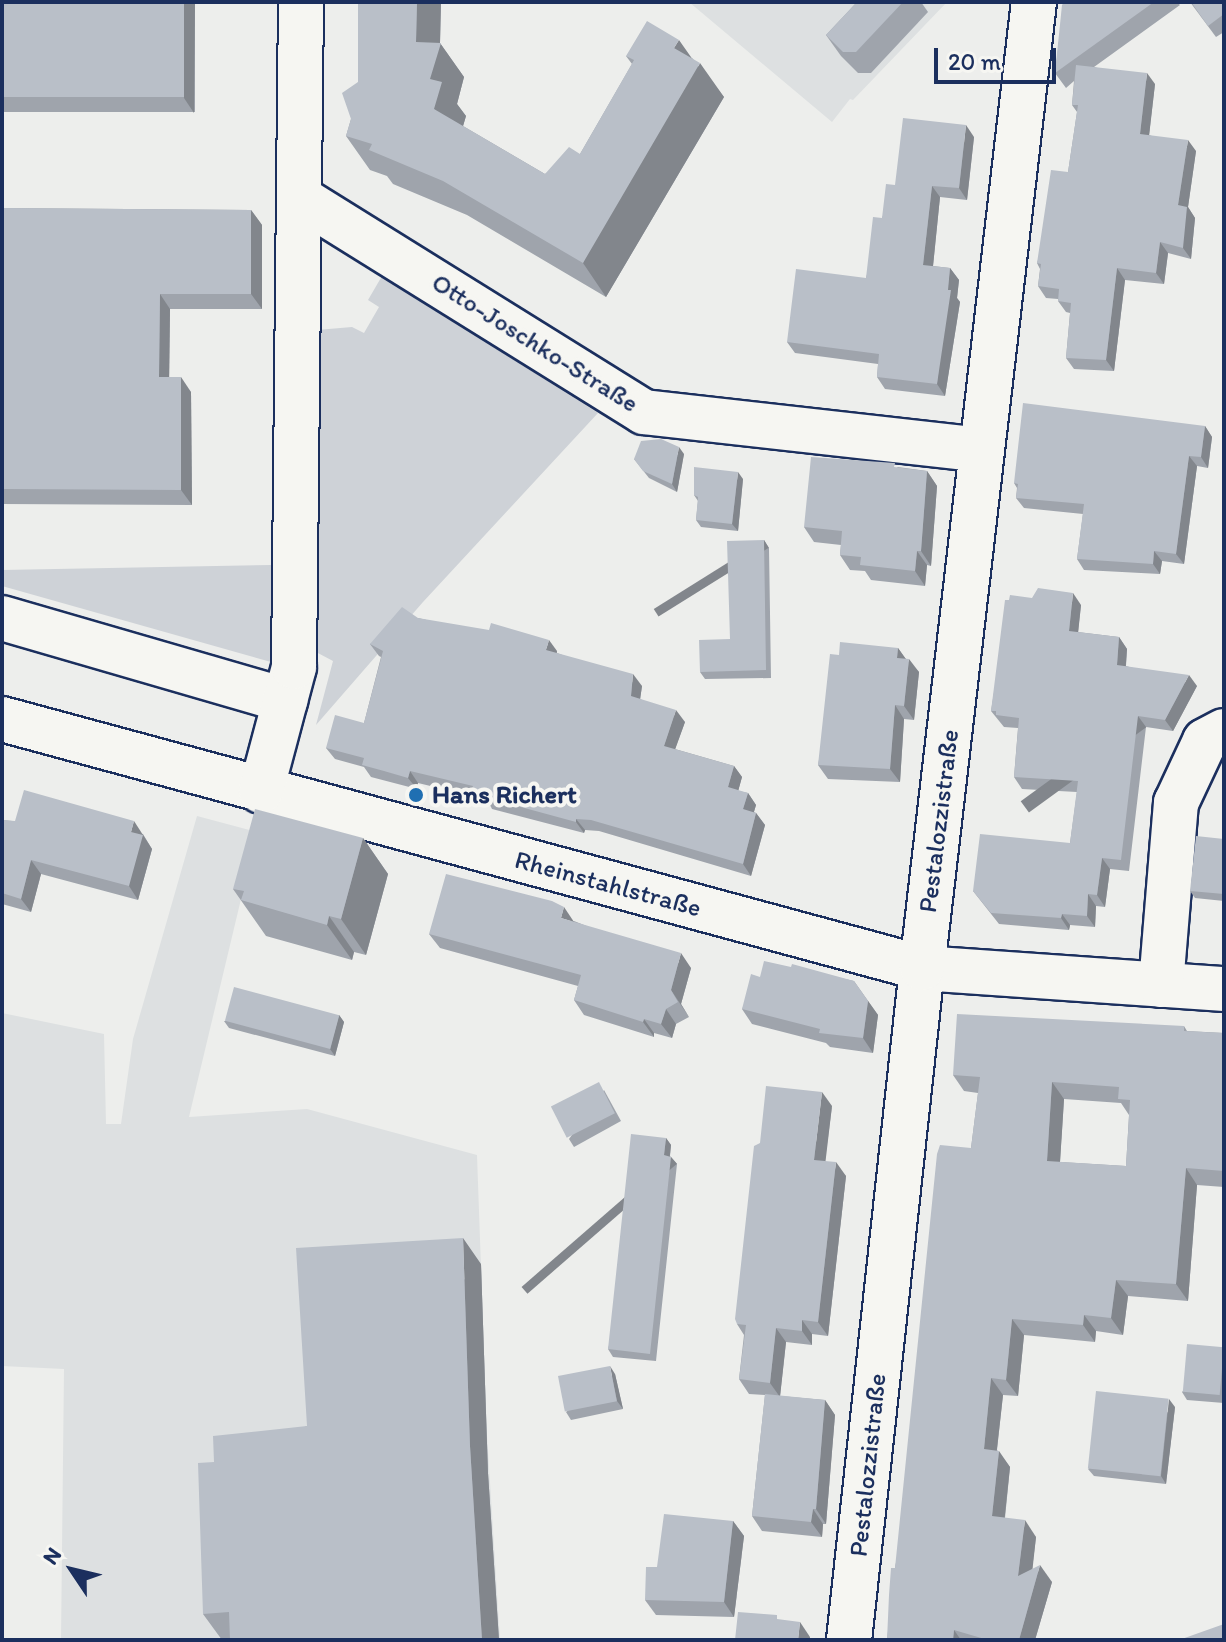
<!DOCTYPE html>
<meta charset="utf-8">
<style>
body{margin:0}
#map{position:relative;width:1226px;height:1642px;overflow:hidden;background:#edeeec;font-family:Itim,sans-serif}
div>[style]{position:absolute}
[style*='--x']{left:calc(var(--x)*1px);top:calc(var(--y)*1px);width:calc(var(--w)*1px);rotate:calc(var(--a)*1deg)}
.built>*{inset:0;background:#dde0e1}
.green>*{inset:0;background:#ced2d7}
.roads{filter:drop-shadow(2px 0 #1b2f5e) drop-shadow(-2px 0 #1b2f5e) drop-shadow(0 2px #1b2f5e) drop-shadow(0 -2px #1b2f5e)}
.minor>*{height:44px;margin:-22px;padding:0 22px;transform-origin:22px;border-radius:22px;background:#f6f6f2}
.wall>*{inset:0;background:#9fa4ac;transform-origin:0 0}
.shaded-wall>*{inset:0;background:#82868c;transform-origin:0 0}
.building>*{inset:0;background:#b9bfc8;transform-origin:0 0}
.dots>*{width:22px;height:22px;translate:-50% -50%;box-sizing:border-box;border:4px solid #f6f6f2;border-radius:50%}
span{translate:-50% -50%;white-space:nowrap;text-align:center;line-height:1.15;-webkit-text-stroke:8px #f6f6f2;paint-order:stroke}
.street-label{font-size:26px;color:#1b2f5e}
.poi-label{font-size:26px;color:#1b2f5e;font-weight:700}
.left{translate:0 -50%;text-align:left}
.frame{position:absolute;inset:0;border:4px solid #1b2f5e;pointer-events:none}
.north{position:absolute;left:32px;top:1530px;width:80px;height:80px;-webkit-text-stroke:6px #f6f6f2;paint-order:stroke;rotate:305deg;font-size:22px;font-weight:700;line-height:32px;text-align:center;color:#1b2f5e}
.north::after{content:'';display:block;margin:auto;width:28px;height:36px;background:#1b2f5e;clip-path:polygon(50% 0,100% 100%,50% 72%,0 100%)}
.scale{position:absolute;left:934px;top:48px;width:122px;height:36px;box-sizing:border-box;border:4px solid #1b2f5e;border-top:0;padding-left:10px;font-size:24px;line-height:28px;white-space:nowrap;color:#1b2f5e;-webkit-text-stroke:6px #f6f6f2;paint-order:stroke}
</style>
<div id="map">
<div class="built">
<div style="clip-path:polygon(689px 2px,947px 2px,853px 100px,850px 99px,832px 122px)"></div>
<div style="clip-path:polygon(197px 816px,257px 832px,189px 1117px,307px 1109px,477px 1155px,487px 1435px,500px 1640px,61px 1640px,64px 1369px,2px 1366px,2px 1013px,104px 1034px,106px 1124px,121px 1124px,133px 1039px)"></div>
</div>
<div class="green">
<div style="clip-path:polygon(382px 276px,598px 413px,423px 602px,316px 725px,333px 661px,316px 652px,317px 330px,352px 327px,364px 333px,379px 307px,368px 300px)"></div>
<div style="clip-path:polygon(271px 565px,271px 662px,2px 586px,2px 570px)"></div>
</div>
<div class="roads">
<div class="minor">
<div style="--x:300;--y:198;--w:405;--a:31.9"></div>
<div style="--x:644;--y:412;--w:339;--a:6.4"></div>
<div style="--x:2;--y:618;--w:295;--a:16.2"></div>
<div style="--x:2;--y:719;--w:953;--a:15.14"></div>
<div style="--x:922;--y:968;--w:303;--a:4"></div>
<div style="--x:261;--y:791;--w:128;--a:-75.1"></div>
<div style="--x:294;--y:667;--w:665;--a:-89.4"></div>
<div style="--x:1161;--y:985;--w:183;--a:-85.3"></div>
<div style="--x:1176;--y:803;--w:68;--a:-64.9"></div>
<div style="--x:1205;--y:741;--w:21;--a:-28"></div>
<div style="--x:849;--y:1640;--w:676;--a:-83.8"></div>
<div style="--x:922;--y:968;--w:972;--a:-83.39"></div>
</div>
</div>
<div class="wall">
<div style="left:2px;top:2px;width:193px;height:110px"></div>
<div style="clip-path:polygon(358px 2px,441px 2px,440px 43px,464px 77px,457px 104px,466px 116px,463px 126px,545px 174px,580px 154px,632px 64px,626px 56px,692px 58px,724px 97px,606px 297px,467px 215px,393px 184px,387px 176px,370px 170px,346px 136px,351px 119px,358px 82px)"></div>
<div style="clip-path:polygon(857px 2px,921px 2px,928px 12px,871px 73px,858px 73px,841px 56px,826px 35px)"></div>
<div style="clip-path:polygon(1064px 2px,1177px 2px,1180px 5px,1094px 67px,1155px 84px,1149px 135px,1196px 151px,1188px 207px,1195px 218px,1191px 259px,1168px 253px,1164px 284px,1125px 280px,1114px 371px,1074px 369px,1066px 358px,1070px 313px,1066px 312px,1058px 301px,1058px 299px,1046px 298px,1038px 286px,1040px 269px,1037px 263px,1068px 172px,1077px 112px,1072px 105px,1074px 81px,1066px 88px,1055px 73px)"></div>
<div style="clip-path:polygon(1190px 2px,1224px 2px,1224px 32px,1216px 37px)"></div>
<div style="clip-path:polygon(974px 137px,967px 200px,940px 197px,933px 266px,950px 268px,959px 280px,957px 298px,960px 302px,945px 396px,885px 389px,877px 377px,878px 364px,795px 353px,787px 342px,866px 278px,882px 218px,895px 185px)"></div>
<div style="clip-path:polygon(2px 208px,251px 210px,262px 225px,262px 309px,170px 309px,169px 377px,191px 392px,192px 505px,2px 504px)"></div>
<div style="clip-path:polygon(1205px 426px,1212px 437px,1208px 468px,1197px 466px,1184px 564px,1162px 561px,1160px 574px,1084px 570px,1077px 559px,1083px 514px,1024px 508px,1016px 498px,1017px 488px,1014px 483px)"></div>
<div style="clip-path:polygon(684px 454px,677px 492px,649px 478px,634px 459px)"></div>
<div style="clip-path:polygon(898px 467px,927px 471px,937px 486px,931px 566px,927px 565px,925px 586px,871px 580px,865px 571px,850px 570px,840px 555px,841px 545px,814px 542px,804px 527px)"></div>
<div style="clip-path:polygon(743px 479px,738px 531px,701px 527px,696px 520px,698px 501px,694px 495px)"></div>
<div style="clip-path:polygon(764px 540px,769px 548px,771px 678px,705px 679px,700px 672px,730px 639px)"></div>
<div style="clip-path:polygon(1009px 600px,1081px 605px,1078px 632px,1119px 637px,1127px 649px,1126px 666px,1197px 686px,1173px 731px,1146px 727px,1129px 871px,1110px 869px,1105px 907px,1096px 906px,1095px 927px,1070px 925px,1069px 930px,999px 924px,973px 891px,1070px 843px,1077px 792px,1022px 789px,1014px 777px,1018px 728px,1004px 727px,991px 711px)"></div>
<div style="clip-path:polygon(418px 618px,557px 651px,557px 653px,642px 686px,640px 699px,685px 722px,675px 749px,734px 766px,742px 777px,738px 791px,748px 793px,756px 805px,754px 812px,756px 813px,765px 825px,751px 876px,599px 831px,585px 830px,584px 833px,492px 809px,490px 805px,480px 802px,476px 797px,418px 783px,417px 789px,371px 777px,364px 767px,335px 759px,326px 748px,364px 723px,381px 657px,379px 656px,370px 644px)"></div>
<div style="clip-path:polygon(898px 648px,905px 658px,919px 672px,914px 720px,904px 719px,900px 782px,828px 779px,818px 765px,839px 655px)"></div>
<div style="clip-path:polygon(2px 820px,143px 834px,152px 849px,138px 900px,41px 874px,31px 912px,2px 904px)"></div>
<div style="clip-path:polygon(363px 838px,388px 874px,366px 955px,354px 952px,352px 960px,266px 936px,233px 889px)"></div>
<div style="clip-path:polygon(1224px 839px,1224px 901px,1195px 898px,1190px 891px)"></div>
<div style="clip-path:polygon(574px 921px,691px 968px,681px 1004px,689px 1017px,676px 1024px,672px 1038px,654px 1033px,654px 1037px,584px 1015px,574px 1000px,578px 986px,440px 948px,429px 934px)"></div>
<div style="clip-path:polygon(791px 967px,854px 981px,878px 1015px,873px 1053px,830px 1047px,826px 1043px,752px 1024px,742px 1009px,760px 977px)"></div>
<div style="clip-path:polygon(339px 1015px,344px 1022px,335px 1056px,229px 1028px,224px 1021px)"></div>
<div style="clip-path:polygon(evenodd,1184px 1026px,1187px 1031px,1224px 1033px,1224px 1187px,1197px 1185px,1188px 1301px,1128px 1296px,1123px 1335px,1096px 1331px,1095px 1342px,1024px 1335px,1018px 1396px,1003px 1395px,997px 1450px,1010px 1467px,1005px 1518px,1036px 1537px,1032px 1569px,1052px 1582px,1035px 1640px,887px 1640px,895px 1568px,971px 1148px,978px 1093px,964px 1091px,953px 1075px,1184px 1026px,1064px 1099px,1121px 1103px,1129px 1115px,1126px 1166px,1060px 1162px,1064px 1099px)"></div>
<div style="clip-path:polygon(604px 1090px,621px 1121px,574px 1147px,569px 1139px)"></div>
<div style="clip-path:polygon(832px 1106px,825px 1161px,846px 1176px,828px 1336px,812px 1334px,812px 1345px,786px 1342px,780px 1396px,825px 1400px,835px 1415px,826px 1524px,823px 1524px,822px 1537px,762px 1531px,752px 1516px,765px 1395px,749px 1394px,739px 1379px,744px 1335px,737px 1324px)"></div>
<div style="clip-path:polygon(666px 1138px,671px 1145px,670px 1156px,677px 1164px,656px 1361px,613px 1357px,608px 1349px)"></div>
<div style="clip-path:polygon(481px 1264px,488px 1473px,499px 1640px,222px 1640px,203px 1614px,214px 1462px,307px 1426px)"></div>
<div style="clip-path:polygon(1224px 1347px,1224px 1403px,1187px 1400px,1182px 1392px)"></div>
<div style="clip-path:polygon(615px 1374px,623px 1409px,571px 1420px,566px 1412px)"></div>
<div style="clip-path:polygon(1175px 1407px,1166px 1484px,1094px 1476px,1088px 1469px)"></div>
<div style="clip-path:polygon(733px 1521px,744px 1536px,734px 1617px,656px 1615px,645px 1600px,657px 1567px)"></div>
</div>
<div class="shaded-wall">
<div style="clip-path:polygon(184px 2px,195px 2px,194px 113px,184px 98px)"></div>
<div style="clip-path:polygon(417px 2px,441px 2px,440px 43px,464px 77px,457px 104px,466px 116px,458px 143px,434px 109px,416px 42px)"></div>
<div style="clip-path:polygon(679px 40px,698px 67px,700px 63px,724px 97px,606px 297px,583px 263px,674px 48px)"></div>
<div style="clip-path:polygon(1147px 73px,1155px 84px,1148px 145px,1140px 134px)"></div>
<div style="clip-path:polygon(966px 125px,974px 137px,967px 200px,959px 188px)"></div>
<div style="clip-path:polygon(1188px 140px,1196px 151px,1188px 207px,1195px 218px,1191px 259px,1183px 248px,1178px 205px)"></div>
<div style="clip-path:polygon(932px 186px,940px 197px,932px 276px,923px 265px)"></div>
<div style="clip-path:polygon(251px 210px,262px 225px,262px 309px,251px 294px)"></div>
<div style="clip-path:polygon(1160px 242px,1168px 253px,1164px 284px,1156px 273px)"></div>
<div style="clip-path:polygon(950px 268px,959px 280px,957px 298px,960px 302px,945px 396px,937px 384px)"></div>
<div style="clip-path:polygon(1117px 268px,1125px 280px,1114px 371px,1106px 360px)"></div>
<div style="clip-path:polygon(160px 294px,170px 309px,169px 392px,159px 377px)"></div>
<div style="clip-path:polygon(181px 377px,191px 392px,192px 505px,181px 490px)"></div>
<div style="clip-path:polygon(1205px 426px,1212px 437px,1208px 468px,1201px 457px)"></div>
<div style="clip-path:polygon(679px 447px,684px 454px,677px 492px,672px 484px)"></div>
<div style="clip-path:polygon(1189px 456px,1197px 466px,1184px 564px,1176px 554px)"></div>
<div style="clip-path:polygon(927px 471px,937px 486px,931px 566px,921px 551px)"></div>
<div style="clip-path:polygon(738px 472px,743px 479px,738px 531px,732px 524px)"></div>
<div style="left:764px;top:540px;width:9px;height:130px;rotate:58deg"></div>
<div style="clip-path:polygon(917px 551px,927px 565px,925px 586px,915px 571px)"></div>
<div style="clip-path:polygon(1154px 551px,1162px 561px,1160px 574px,1153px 564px)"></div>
<div style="clip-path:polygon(1073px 593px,1081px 605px,1077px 643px,1069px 631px)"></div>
<div style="clip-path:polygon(1119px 637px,1127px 649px,1125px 676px,1117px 665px)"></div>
<div style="clip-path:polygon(549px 640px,557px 651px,554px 661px,546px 650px)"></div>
<div style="clip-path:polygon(898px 648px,908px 662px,897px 658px)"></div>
<div style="clip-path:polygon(909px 659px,919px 672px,914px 720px,904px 706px)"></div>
<div style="clip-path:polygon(633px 674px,642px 686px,639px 707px,631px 696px)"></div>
<div style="clip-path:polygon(1189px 675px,1197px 686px,1173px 731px,1165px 720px)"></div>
<div style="clip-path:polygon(895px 705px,904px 719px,900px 782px,890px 769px)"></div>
<div style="clip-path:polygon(676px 710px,685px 722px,672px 758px,664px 746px)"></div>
<div style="left:1138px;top:716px;width:14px;height:145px;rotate:54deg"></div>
<div style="clip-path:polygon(734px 766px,742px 777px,736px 799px,728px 787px)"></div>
<div style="clip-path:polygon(410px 771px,418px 783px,417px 789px,408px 778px)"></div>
<div style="clip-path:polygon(748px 793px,756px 805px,751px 821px,743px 809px)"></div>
<div style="clip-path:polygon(756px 813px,765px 825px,751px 876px,743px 864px)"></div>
<div style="clip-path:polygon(576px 819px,585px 830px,584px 833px,576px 822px)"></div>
<div style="clip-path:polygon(134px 821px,152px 849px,138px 900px,129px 886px,131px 832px)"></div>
<div style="clip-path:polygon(363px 838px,388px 874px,366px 955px,341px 919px)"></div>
<div style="clip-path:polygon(1102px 858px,1110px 869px,1105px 907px,1097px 895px)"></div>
<div style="clip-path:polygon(31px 860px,41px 874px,31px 912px,21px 899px)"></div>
<div style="clip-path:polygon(1088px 894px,1096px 906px,1095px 927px,1087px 916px)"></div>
<div style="clip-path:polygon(564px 907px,574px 922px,561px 918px)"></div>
<div style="clip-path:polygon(1062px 914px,1070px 925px,1069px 930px,1061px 918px)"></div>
<div style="clip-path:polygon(329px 916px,354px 952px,352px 960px,327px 925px)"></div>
<div style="clip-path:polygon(681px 953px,691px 968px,681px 1004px,689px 1017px,671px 990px)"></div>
<div style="clip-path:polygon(868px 1001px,878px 1015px,873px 1053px,863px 1038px)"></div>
<div style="clip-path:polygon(666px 1009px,676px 1024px,672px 1038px,661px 1024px)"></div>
<div style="clip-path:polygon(339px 1015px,344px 1022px,335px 1056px,330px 1049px)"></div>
<div style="clip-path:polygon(644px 1019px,654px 1033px,654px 1037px,643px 1022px)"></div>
<div style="clip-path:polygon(1052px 1082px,1064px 1099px,1059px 1178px,1047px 1161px)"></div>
<div style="clip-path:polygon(822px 1092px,832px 1106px,824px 1174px,814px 1160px)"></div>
<div style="clip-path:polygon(666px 1138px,671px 1145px,669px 1163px,664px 1155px)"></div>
<div style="left:671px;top:1157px;width:9px;height:198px;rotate:49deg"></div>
<div style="clip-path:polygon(836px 1162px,846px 1176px,828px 1336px,818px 1322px)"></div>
<div style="clip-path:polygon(1186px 1168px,1197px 1185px,1188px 1301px,1176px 1284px)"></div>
<div style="clip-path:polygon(463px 1238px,481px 1264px,488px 1473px,499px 1640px,482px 1640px,470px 1446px)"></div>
<div style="clip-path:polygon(1116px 1280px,1128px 1296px,1123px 1335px,1111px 1318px)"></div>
<div style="clip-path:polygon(1084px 1315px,1096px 1331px,1095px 1342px,1083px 1325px)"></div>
<div style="clip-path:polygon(1012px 1319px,1024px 1335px,1018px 1396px,1006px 1380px)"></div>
<div style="clip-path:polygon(802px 1320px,812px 1334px,812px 1345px,802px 1331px)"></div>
<div style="clip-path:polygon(776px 1328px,786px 1342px,780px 1397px,770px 1383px)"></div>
<div style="clip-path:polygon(610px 1366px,615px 1374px,623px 1409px,617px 1401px)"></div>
<div style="clip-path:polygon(991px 1378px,1003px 1395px,995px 1466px,984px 1449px)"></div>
<div style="clip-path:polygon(1169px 1399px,1175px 1407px,1166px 1484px,1161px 1476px)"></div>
<div style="clip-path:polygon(825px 1400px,835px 1415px,826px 1524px,816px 1509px)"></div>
<div style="clip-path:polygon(999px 1451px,1010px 1467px,1003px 1533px,992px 1516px)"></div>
<div style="clip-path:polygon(813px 1509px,823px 1524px,822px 1537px,811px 1522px)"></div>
<div style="clip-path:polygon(1025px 1520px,1036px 1537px,1030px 1592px,1018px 1576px)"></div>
<div style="clip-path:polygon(733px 1521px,744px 1536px,734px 1617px,724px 1602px)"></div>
<div style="clip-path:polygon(1040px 1565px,1052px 1582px,1035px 1640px,1019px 1640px)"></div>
<div style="clip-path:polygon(800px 1622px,810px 1637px,810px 1640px,798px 1640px)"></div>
<div style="clip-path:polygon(954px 1630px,961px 1640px,953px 1640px)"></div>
</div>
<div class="building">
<div style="left:2px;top:2px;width:182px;height:95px"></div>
<div style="clip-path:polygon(358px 2px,417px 2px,416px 42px,441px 43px,430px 79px,442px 82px,434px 109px,545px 174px,569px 147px,580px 154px,634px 60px,626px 56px,647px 21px,679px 40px,674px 48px,700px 63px,583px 263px,443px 181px,369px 150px,372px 144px,346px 136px,351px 119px,342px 93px,358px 82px)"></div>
<div style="clip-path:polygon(857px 2px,903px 2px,856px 52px,843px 52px,826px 35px)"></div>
<div style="clip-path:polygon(1064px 2px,1154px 2px,1055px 73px,1062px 5px)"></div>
<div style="clip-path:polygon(1191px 2px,1224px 2px,1224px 14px,1208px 26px)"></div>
<div style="clip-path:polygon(1076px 65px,1147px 73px,1140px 134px,1188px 140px,1178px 205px,1187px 207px,1183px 248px,1160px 242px,1156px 273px,1117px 268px,1106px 360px,1066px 358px,1071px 303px,1058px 301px,1059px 289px,1038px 286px,1041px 264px,1037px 263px,1051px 170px,1068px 172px,1078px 105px,1072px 105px)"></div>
<div style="clip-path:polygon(903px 118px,966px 125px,959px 188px,932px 186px,923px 265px,950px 268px,948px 290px,951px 290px,937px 384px,877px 377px,879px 354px,787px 342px,796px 269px,866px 278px,873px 217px,882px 218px,886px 184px,895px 185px)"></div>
<div style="clip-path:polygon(2px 208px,251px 210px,251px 294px,160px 294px,159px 377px,181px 377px,181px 490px,2px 489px)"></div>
<div style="clip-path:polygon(1023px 403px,1205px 426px,1201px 457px,1189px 456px,1176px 554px,1154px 551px,1153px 564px,1077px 559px,1084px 504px,1016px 498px,1018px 484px,1014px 483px)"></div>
<div style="clip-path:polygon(661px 439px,679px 447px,672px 484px,643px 471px,634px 459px,641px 441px)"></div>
<div style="clip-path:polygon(811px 457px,895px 463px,894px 467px,927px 471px,921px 551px,917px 551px,915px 571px,860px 565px,861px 557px,840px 555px,842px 531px,804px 527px)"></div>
<div style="clip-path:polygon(694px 467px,738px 472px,732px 524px,696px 520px,698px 497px,694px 495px)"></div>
<div style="clip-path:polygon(764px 540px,766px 670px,700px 672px,699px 640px,730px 639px,727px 541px)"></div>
<div style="clip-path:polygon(1038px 588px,1073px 593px,1069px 631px,1119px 637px,1117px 665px,1189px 675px,1165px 720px,1138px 716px,1121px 860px,1102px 858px,1097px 895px,1088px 894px,1087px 916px,1062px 914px,1061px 918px,991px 913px,973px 891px,980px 834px,1070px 843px,1078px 781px,1014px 777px,1019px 718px,996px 715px,996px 711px,991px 711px,1005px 600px,1009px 600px,1010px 595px,1032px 598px)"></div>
<div style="clip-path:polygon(402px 607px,418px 618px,489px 630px,491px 623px,549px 640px,546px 650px,633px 674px,631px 696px,676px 710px,664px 746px,734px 766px,728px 787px,748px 793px,743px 809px,756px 813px,743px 864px,591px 820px,576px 819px,576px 822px,484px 797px,485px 795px,471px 791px,473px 786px,410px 771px,408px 778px,384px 771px,362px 765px,364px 758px,326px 748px,335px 715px,364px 723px,383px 651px,370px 644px)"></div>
<div style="clip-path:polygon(840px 642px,898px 648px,897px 658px,909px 659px,904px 706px,895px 705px,890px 769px,818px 765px,830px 654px,839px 655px)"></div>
<div style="clip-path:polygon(24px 790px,134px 821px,131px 832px,143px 835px,129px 886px,31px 860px,21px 899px,2px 893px,2px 820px,15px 821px)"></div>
<div style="clip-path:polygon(255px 809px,363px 838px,341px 919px,329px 916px,327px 925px,241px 900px,244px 891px,233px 889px)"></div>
<div style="clip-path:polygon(1196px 836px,1224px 839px,1224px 894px,1190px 891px)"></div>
<div style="clip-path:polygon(446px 874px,552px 901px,564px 907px,561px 918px,681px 953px,671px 990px,678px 1002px,666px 1009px,661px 1024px,644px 1019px,643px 1022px,574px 1000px,581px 975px,429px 934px)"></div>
<div style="clip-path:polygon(764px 961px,791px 967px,792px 964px,854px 981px,868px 1001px,863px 1038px,819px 1033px,820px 1029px,742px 1009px,751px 974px,760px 977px)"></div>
<div style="left:234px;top:987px;width:109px;height:35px;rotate:15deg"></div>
<div style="clip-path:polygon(evenodd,957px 1014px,1184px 1026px,1184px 1031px,1224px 1033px,1224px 1171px,1186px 1168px,1176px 1284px,1116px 1280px,1111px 1318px,1084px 1315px,1083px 1325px,1012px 1319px,1006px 1380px,991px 1378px,984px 1449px,999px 1451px,992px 1516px,1025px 1520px,1018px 1576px,1040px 1565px,1019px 1640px,988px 1640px,954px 1630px,953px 1640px,887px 1640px,889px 1595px,891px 1568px,895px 1568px,937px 1154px,940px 1145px,971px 1148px,980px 1077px,953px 1075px,957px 1014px,1052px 1082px,1119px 1087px,1118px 1099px,1130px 1100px,1126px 1166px,1047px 1161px,1052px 1082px)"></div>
<div style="left:599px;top:1082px;width:35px;height:54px;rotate:63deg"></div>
<div style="clip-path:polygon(766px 1086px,822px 1092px,814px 1160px,836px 1162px,818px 1322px,802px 1320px,802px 1331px,776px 1328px,770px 1383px,739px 1379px,746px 1325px,737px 1324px,735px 1319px,754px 1146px,760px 1143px)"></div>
<div style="clip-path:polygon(631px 1134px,666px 1138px,664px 1155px,671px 1157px,650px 1354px,608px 1349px)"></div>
<div style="clip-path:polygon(463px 1238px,470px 1446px,482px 1640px,230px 1640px,229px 1612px,203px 1614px,198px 1463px,214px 1462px,213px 1436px,307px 1426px,296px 1248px)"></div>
<div style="left:1187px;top:1344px;width:37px;height:48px;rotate:5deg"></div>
<div style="left:610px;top:1366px;width:36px;height:53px;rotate:79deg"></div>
<div style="left:1096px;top:1391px;width:73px;height:78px;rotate:6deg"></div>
<div style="clip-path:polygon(765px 1394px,825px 1400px,816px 1509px,813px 1509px,811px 1522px,752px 1516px)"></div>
<div style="clip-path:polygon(664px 1514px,733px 1521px,724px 1602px,645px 1600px,646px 1567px,657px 1567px)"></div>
<div style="clip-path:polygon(738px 1612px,777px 1615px,777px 1619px,800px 1622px,798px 1640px,735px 1640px)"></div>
<div style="clip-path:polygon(1224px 1624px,1224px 1640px,1179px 1640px)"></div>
</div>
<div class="dots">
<div style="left:416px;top:795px;background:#1f6fb2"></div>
</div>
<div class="street-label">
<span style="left:535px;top:343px;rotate:32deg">Otto-Joschko-Straße</span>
<span style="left:939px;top:821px;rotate:-83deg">Pestalozzistraße</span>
<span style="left:608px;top:884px;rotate:15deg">Rheinstahlstraße</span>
<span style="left:868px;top:1465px;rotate:-84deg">Pestalozzistraße</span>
</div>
<div class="poi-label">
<span class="left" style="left:432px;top:795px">Hans Richert</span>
</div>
<div class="frame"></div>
<div class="north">N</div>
<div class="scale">20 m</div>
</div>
